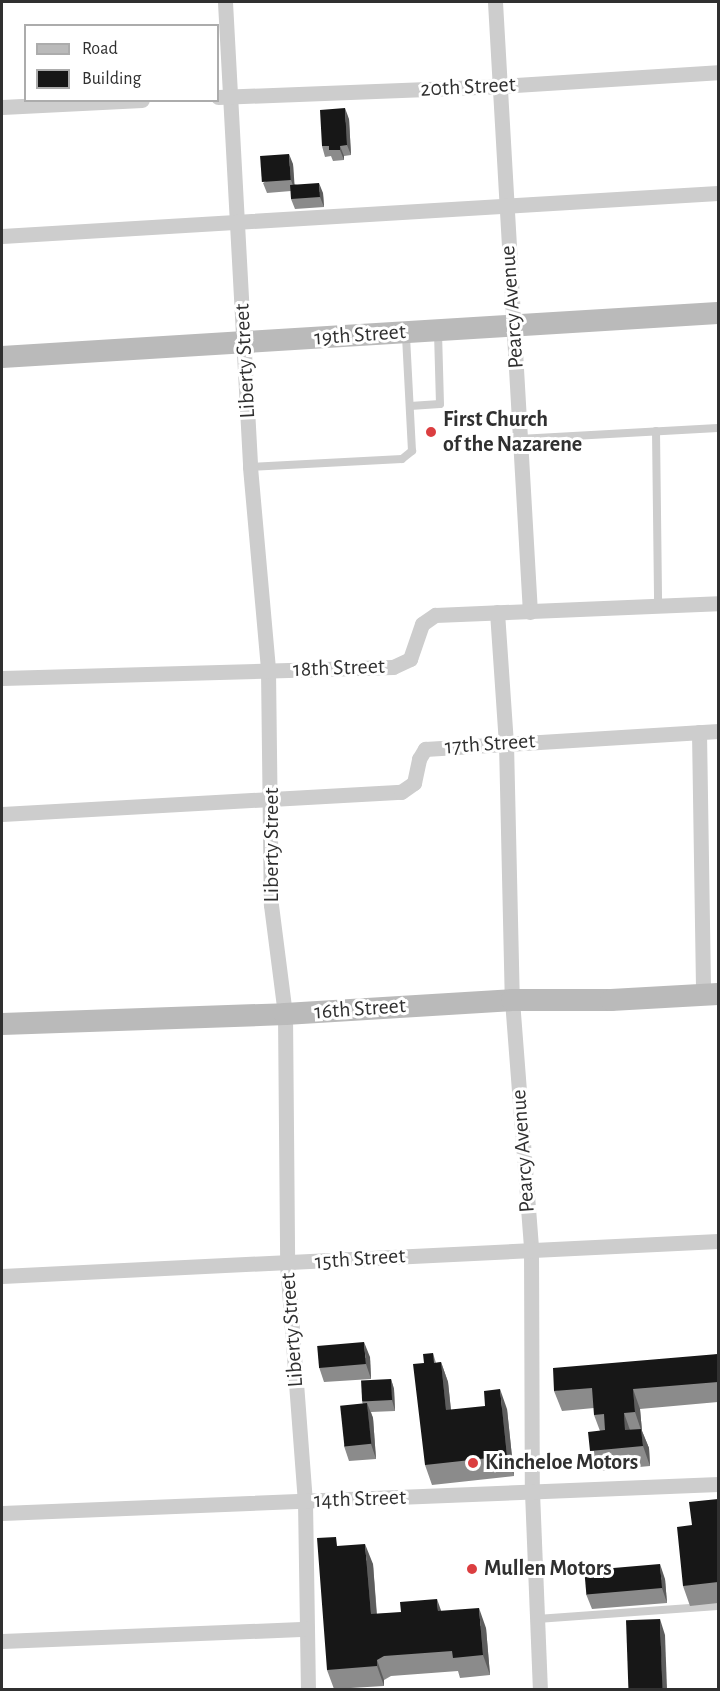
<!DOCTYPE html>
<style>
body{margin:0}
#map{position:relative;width:720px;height:1691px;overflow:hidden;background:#fff;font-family:"Alegreya Sans",sans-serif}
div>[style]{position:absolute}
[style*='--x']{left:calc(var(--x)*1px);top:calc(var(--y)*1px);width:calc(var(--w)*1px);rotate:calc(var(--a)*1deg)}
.lane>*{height:8px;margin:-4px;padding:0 4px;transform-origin:4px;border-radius:4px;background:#cdcdcd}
.street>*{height:15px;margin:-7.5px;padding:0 7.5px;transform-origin:7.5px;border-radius:7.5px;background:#cdcdcd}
.secondary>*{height:22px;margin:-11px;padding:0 11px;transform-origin:11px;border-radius:11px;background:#bababa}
.wall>*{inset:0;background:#8b8b8b}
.shaded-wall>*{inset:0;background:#5d5d5d}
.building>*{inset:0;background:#171717;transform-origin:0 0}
.dots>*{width:16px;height:16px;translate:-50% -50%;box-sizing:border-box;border:3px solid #fff;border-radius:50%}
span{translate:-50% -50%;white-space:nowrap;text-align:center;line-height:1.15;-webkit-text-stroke:6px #fff;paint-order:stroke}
.street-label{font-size:22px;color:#303030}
.poi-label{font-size:22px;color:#303030;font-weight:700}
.left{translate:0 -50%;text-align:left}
.frame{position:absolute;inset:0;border:3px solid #303030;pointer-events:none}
.legend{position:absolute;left:24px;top:24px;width:195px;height:78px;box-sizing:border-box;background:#fff;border:2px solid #acacac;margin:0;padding:8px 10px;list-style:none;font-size:18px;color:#303030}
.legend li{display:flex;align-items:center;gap:12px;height:30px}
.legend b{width:30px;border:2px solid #acacac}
</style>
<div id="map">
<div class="lane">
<div style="--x:410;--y:406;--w:30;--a:-4"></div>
<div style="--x:440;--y:404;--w:73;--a:-91.6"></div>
<div style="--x:656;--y:431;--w:175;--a:89.3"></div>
<div style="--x:519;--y:439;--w:199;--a:-3.2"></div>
<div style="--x:250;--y:467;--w:152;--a:-3"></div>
<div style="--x:402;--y:459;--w:13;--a:-39"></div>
<div style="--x:412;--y:451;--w:116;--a:-93"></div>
<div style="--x:537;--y:1619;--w:181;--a:-4.1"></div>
</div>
<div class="street">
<div style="--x:225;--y:2;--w:466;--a:86.9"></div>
<div style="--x:250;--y:467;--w:204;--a:84.9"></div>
<div style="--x:268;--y:670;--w:235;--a:89.3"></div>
<div style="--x:271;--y:905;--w:110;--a:82.7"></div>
<div style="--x:285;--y:1014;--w:249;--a:89.5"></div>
<div style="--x:287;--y:1263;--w:239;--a:85.7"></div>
<div style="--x:305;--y:1501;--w:189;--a:89.1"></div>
<div style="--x:495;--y:2;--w:611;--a:86.72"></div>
<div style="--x:218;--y:97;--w:280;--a:-2.2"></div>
<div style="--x:498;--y:86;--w:220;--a:-3.6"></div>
<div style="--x:2;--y:107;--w:140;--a:-2.9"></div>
<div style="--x:2;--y:236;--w:717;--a:-3.44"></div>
<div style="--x:497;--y:612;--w:131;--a:86.1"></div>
<div style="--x:506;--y:743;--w:257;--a:88.7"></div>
<div style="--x:512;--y:1000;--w:249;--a:85.6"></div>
<div style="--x:531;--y:1248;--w:244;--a:89.8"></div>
<div style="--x:532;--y:1492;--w:198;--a:87.7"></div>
<div style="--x:2;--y:678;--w:391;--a:-1.6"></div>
<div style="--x:393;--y:667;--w:19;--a:-25"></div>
<div style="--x:410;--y:659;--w:37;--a:-71"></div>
<div style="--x:422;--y:624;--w:16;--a:-35"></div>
<div style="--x:435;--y:615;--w:283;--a:-2.4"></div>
<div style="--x:699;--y:732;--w:263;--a:89.1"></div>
<div style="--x:2;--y:814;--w:400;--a:-3.2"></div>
<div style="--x:401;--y:792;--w:16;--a:-35"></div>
<div style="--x:414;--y:783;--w:25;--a:-78"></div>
<div style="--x:419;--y:759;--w:12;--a:-59"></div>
<div style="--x:425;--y:749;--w:294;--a:-3.5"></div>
<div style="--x:2;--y:1276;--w:717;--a:-2.8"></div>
<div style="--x:2;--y:1513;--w:717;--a:-2.32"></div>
<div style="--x:2;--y:1641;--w:305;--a:-2.3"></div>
</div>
<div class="secondary">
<div style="--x:2;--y:357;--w:717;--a:-3.52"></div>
<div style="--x:2;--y:1024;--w:283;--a:-2"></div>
<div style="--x:285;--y:1014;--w:227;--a:-3.5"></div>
<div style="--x:512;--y:1000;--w:99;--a:0"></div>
<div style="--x:611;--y:1000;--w:107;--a:-3.2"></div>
</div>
<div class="wall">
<div style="clip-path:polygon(349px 119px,351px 155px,344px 156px,344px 160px,333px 161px,331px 156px,325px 157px,322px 146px)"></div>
<div style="clip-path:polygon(293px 164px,294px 184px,323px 193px,324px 207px,295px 209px,291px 199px,291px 191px,267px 193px,263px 183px)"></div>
<div style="clip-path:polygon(433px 1353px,436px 1363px,441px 1362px,448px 1382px,451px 1410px,507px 1409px,514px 1476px,432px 1485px,425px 1465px,424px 1363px)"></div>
<div style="clip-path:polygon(718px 1354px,718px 1402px,640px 1409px,642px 1431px,649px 1448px,650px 1466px,597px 1471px,590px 1451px,600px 1431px,594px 1415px,594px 1408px,562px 1411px,554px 1391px)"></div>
<div style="clip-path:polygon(370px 1357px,371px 1379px,324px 1382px,319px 1367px)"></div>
<div style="clip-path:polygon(391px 1379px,394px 1389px,395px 1411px,371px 1412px,373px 1418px,376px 1459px,349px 1461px,344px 1446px,363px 1404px,362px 1402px)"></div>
<div style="clip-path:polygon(718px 1499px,718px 1603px,690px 1606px,683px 1586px,692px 1525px)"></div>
<div style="clip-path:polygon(339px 1546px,373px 1564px,377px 1614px,442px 1611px,486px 1628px,490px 1675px,460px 1678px,458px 1671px,391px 1676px,384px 1680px,384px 1686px,334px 1689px,327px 1670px)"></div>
<div style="clip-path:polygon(665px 1579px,667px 1603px,592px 1609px,586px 1594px)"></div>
</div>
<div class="shaded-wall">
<div style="clip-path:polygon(345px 108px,349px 119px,351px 155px,347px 145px)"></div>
<div style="clip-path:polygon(340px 146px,344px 156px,344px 160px,340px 150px)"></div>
<div style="clip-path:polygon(289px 154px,293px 164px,295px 191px,291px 180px)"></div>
<div style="clip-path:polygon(319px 183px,323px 193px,324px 207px,320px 197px)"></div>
<div style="clip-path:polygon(364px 1342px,370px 1357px,371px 1379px,366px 1364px)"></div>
<div style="clip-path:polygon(441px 1362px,448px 1382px,453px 1430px,446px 1410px)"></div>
<div style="clip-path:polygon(391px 1379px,394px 1389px,395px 1411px,392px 1400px)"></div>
<div style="clip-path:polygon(500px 1389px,507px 1409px,514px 1476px,507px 1456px)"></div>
<div style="clip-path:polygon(633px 1389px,640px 1409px,642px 1431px,649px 1448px,650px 1466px,643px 1446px,641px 1430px,635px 1412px)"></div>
<div style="clip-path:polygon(367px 1403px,373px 1418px,376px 1459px,371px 1444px)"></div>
<div style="clip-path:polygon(624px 1413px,631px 1433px,625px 1430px)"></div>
<div style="clip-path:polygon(365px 1544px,373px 1564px,378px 1634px,371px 1614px)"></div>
<div style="clip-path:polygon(660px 1564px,665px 1579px,667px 1603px,662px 1588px)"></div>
<div style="clip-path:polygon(437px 1599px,444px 1619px,438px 1611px)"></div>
<div style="clip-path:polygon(479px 1608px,486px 1628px,490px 1675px,483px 1655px)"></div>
<div style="clip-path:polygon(660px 1619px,665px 1635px,667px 1689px,662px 1689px)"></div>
<div style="clip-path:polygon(377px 1660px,384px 1680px,384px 1686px,377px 1666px)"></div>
</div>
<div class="building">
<div style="clip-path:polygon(345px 108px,347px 145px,340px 146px,340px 150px,329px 150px,329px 146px,322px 146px,320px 110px)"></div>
<div style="left:289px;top:154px;width:26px;height:29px;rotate:86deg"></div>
<div style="left:319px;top:183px;width:14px;height:29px;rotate:86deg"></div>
<div style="left:364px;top:1342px;width:22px;height:47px;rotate:85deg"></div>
<div style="clip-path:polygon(433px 1353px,434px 1363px,441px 1362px,446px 1410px,485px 1406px,484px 1391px,500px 1389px,507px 1456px,425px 1465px,413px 1364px,424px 1363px,423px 1354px)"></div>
<div style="clip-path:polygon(718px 1354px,718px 1382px,633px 1389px,635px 1412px,624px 1413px,625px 1430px,641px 1429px,643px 1446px,590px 1451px,588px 1432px,605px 1430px,604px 1414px,594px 1415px,592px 1388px,554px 1391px,553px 1368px)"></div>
<div style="left:391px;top:1379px;width:21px;height:30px;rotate:87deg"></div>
<div style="left:367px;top:1403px;width:41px;height:27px;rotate:84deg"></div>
<div style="clip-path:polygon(718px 1499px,718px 1582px,683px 1586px,677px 1527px,692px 1525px,689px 1502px)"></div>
<div style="clip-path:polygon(336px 1537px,337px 1546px,365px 1544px,371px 1614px,401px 1612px,400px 1602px,437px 1599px,438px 1611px,479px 1608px,483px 1655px,453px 1658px,452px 1651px,384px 1656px,377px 1660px,377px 1666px,327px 1670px,317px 1538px)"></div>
<div style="left:660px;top:1564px;width:24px;height:76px;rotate:85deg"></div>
<div style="left:660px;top:1619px;width:70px;height:34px;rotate:88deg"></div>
</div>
<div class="dots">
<div style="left:431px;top:432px;background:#db3e40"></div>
<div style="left:473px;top:1463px;background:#db3e40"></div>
<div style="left:472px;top:1569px;background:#db3e40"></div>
</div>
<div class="street-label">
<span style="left:468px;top:87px;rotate:-3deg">20th Street</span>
<span style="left:512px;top:307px;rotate:-94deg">Pearcy Avenue</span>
<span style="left:360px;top:335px;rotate:-4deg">19th Street</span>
<span style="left:245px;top:361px;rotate:-93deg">Liberty Street</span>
<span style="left:339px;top:668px;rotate:-2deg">18th Street</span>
<span style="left:490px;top:744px;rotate:-4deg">17th Street</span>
<span style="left:272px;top:845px;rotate:-90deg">Liberty Street</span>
<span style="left:360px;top:1009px;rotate:-4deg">16th Street</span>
<span style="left:523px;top:1151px;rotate:-94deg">Pearcy Avenue</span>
<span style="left:360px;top:1259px;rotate:-4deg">15th Street</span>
<span style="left:292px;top:1330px;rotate:-94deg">Liberty Street</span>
<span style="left:360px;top:1499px;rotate:-2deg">14th Street</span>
</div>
<div class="poi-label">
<span class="left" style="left:443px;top:432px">First Church<br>of the Nazarene</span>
<span class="left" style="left:485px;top:1463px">Kincheloe Motors</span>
<span class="left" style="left:484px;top:1569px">Mullen Motors</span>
</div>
<div class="frame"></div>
<ul class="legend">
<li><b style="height:8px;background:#bababa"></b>Road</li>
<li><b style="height:16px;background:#171717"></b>Building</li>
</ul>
</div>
